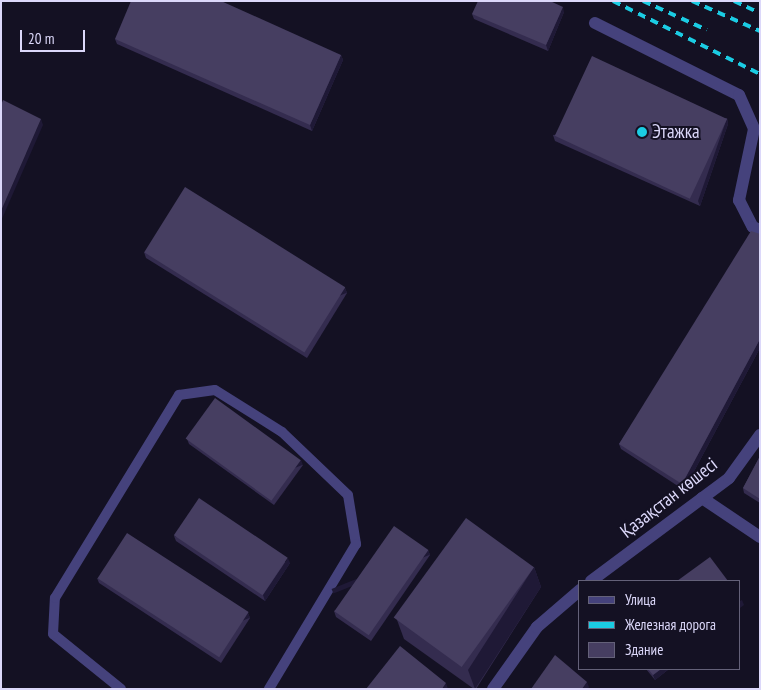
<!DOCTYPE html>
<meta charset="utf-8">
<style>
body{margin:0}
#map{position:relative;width:761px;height:690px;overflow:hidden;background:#141123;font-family:"PT Sans Narrow",sans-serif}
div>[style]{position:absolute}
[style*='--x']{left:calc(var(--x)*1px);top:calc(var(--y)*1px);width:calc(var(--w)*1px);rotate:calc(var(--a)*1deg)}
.service>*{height:10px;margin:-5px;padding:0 5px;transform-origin:5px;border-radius:5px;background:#45427c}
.minor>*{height:12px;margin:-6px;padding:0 6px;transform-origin:6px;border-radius:6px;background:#45427c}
.rail>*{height:4px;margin-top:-2px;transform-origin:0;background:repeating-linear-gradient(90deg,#1bcce3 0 8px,transparent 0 14px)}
.wall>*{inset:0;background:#342c4f}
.shaded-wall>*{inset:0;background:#1f1936;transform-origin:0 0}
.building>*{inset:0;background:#463e61;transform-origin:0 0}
.dots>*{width:14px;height:14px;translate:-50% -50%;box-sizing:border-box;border:2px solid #141123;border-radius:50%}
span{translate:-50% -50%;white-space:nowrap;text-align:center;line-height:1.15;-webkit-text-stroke:4px #141123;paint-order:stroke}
.poi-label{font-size:19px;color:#dcd8fa}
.left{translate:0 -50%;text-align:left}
.street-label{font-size:19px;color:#dcd8fa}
.frame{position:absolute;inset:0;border:2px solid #dcd8fa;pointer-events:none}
.legend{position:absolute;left:578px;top:580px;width:162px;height:90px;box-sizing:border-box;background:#141123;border:1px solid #646179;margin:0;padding:6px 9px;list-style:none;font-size:15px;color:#dcd8fa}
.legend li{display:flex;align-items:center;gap:10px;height:25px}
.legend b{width:25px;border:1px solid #646179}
.scale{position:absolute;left:20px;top:30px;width:65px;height:22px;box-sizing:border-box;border:2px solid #dcd8fa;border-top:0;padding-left:6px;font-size:15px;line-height:18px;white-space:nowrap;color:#dcd8fa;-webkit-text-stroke:4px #141123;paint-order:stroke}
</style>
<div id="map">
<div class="service">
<div style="--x:121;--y:689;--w:87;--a:-141"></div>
<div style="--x:53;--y:634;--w:36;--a:-87"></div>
<div style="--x:55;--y:598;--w:238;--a:-58.6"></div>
<div style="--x:179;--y:395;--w:36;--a:-8"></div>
<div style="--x:215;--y:390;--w:79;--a:32.1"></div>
<div style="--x:282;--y:432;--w:91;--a:43.7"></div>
<div style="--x:348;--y:495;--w:50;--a:80.7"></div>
<div style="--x:356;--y:544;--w:169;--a:121"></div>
</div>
<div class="minor">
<div style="--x:595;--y:23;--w:161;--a:26.6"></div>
<div style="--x:739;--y:95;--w:37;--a:66"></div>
<div style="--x:754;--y:129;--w:73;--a:101.9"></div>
<div style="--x:739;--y:200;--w:30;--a:63"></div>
<div style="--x:753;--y:227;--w:8;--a:23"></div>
<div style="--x:702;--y:498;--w:70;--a:33.9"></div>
<div style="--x:591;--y:581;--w:172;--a:-36.7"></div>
<div style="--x:729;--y:478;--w:53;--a:-54.2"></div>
<div style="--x:493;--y:689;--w:76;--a:-54.6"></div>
<div style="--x:537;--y:627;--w:57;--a:-40.7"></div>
</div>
<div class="rail">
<div style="--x:613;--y:1;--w:164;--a:26.4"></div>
<div style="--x:643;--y:1;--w:70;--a:24.4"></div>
<div style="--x:692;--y:1;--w:74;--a:23.8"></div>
<div style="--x:734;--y:1;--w:29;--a:25"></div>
</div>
<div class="wall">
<div style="clip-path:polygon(564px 12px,548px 51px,474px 19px,472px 14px)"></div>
<div style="clip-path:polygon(115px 39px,341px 55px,343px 60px,312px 131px,117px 44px)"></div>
<div style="clip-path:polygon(727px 118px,728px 124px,700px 206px,555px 141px,553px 135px)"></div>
<div style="clip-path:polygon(760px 234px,760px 348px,684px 490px,621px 449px,619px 444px)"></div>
<div style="clip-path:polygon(144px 252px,345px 288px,347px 293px,307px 358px,146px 258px)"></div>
<div style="clip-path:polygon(187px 439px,303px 465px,274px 505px,189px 444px)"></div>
<div style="clip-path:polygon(760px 456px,760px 503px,744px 493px,743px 488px)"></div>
<div style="clip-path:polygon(174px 536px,290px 563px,265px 601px,176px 541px)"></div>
<div style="clip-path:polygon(428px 550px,430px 555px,371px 641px,336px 617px,334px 611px)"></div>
<div style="clip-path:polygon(534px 567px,541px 587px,476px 689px,474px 689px,404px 639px,397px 620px)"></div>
<div style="clip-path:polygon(97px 578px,248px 613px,250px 618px,221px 663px,99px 583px)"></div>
<div style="clip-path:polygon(646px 669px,669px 669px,655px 680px)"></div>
</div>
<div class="shaded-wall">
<div style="clip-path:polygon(563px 7px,564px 12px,548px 51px,546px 45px)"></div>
<div style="clip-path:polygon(341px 55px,343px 60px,312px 131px,310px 125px)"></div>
<div style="clip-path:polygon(727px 118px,728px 124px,700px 206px,698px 201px)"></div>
<div style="clip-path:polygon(41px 119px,43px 125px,1px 221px,1px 211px)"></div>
<div style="left:345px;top:288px;width:5px;height:76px;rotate:68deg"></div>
<div style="clip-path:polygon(760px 339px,760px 348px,684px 490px,682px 484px)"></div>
<div style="left:301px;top:460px;width:5px;height:49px;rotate:68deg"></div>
<div style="left:428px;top:550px;width:5px;height:104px;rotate:68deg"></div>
<div style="clip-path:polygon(288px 558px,290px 563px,265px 601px,263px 595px)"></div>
<div style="clip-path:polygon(534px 567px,541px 587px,475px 689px,468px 670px)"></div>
<div style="clip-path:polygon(742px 600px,744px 605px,740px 608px,740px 601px)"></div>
<div style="left:248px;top:613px;width:5px;height:54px;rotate:68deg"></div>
<div style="clip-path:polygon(661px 669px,669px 669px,655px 680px,653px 675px)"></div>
<div style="clip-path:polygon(587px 682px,589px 687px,588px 689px,582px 689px)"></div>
<div style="clip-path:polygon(446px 683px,448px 689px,442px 689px)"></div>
</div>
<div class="building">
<div style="clip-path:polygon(131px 1px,221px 1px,341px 55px,310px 125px,115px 39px)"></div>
<div style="clip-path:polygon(478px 1px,550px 1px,563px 7px,546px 45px,472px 14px)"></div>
<div style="left:592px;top:56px;width:149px;height:88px;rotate:25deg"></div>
<div style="clip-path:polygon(3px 100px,41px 119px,1px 211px,1px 105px)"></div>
<div style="left:185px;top:187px;width:189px;height:77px;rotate:32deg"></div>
<div style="clip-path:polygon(751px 231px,760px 234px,760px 339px,682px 484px,619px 444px)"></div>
<div style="left:215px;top:398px;width:106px;height:50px;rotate:36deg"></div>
<div style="clip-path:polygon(760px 456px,760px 499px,743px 488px)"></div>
<div style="left:199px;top:498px;width:107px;height:45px;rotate:34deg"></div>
<div style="left:466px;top:518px;width:84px;height:123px;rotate:36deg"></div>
<div style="left:394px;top:526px;width:42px;height:104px;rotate:35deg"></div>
<div style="left:127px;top:533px;width:145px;height:54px;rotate:33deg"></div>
<div style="clip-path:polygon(710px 557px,728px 581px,677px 581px)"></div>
<div style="clip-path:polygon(400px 646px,446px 683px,442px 689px,366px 689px)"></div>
<div style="clip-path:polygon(555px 655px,587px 682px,582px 689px,531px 689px)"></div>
<div style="clip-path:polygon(648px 669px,661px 669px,653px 675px)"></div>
</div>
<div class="dots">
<div style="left:642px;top:132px;background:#1bcce3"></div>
</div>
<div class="poi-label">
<span class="left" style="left:652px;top:132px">Этажка</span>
</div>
<div class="street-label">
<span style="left:669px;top:498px;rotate:-38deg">Қазақстан көшесі</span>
</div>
<div class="frame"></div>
<ul class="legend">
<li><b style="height:6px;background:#45427c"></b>Улица</li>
<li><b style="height:6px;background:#1bcce3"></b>Железная дорога</li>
<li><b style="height:14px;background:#463e61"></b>Здание</li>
</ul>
<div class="scale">20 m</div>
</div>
